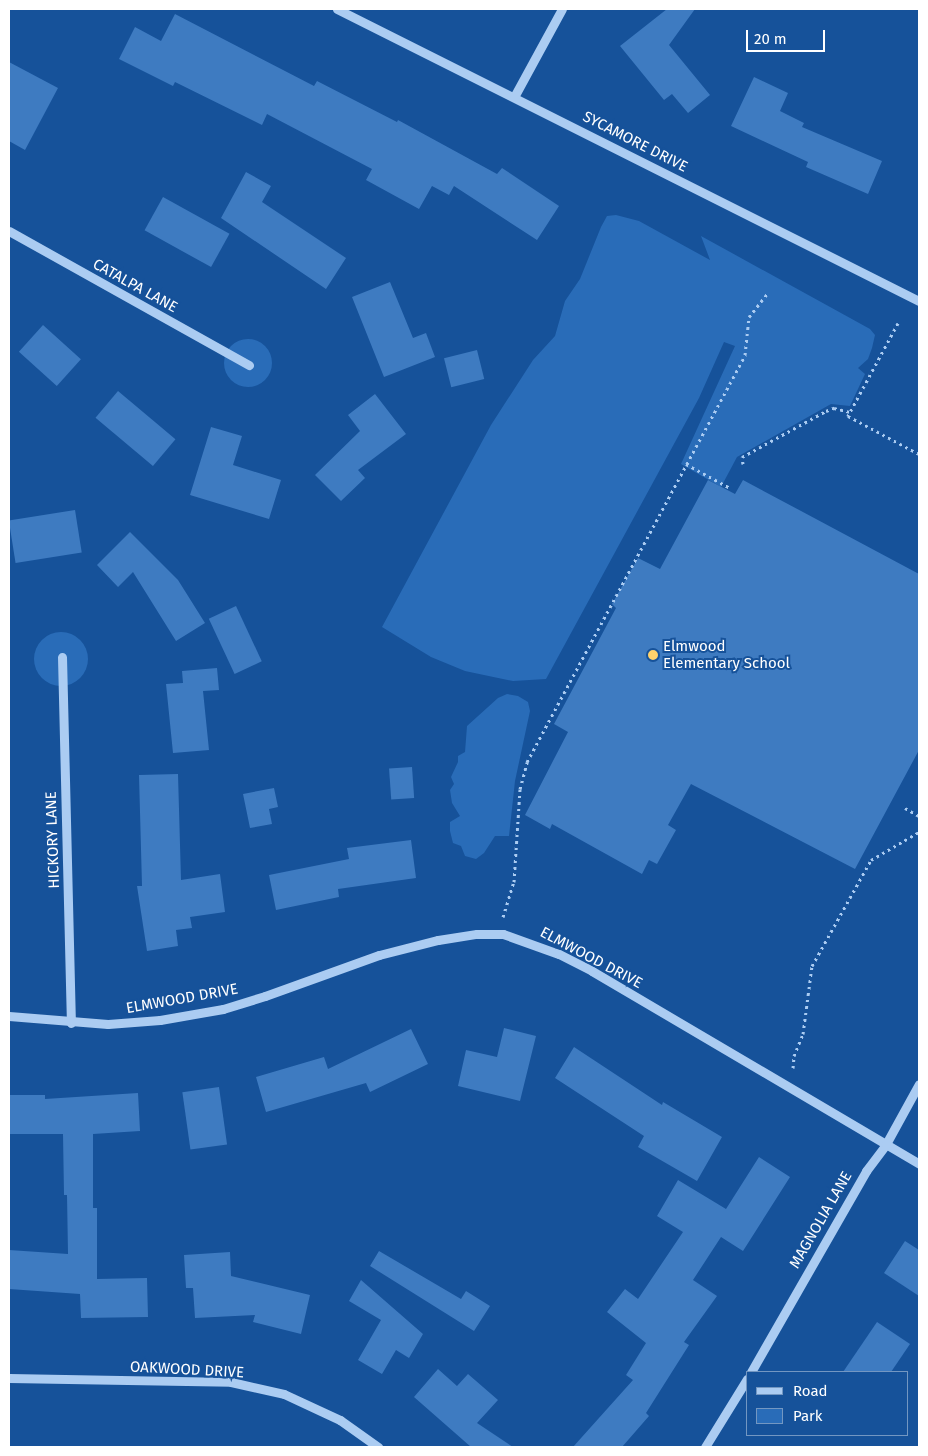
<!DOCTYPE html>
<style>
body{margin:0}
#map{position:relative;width:928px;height:1456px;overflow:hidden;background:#16529a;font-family:"Fira Sans",sans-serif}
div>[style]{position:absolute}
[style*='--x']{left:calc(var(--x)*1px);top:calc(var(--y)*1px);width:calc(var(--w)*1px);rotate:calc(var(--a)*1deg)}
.green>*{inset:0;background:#296cb8}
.round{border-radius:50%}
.building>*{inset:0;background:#3e7bc1;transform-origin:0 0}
.path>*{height:3px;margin-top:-1.5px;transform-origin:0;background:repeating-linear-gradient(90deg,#abccf2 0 2.5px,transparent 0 6.5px)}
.minor>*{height:9px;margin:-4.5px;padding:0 4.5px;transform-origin:4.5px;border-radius:4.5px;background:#abccf2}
.dots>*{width:14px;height:14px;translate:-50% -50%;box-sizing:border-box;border:2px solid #16529a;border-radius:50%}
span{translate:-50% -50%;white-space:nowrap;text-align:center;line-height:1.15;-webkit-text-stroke:4px #16529a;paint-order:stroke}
.street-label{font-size:15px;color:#fff}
.poi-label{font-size:15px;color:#fff}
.left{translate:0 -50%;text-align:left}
.frame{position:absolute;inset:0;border:10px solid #fff;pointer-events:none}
.legend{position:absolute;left:746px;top:1371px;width:162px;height:65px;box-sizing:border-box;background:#16529a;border:1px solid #7397c2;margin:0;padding:6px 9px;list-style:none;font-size:15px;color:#fff}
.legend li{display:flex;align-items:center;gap:10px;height:25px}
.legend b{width:25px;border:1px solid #7397c2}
.scale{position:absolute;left:746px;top:30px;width:79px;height:22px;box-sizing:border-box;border:2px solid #fff;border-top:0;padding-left:6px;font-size:15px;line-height:18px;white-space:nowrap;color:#fff;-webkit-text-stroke:4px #16529a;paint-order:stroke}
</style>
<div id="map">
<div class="green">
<div style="clip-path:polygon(616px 215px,639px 221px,710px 260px,701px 236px,870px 329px,875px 335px,872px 348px,868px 359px,858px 368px,865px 374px,850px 406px,831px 404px,737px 457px,721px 487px,681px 464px,735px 346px,724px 342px,699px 398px,546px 679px,513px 681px,465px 671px,431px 657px,382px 627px,491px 425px,533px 360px,555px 336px,565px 301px,580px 279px,601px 227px,607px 216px)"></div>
<div class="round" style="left:224px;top:339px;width:48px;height:48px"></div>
<div class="round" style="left:34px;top:632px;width:54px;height:54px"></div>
<div style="clip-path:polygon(507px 694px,518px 696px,528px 702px,530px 711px,515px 781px,509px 836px,495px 836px,484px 853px,476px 859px,465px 856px,461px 846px,453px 843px,450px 831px,450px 822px,460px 816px,452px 803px,450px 790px,454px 784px,451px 777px,458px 762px,458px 756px,465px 752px,467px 726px,498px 698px)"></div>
</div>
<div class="building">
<div style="clip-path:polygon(667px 9px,695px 9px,669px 45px,710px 95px,688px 113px,672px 94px,664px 100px,620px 46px)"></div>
<div style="clip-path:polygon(175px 14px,314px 86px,317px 81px,397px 122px,398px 120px,497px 174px,502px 168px,559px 206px,537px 240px,454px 186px,449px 195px,432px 186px,419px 209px,366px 180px,372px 169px,267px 114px,262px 125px,175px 82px,173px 86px,119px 59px,135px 27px,161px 41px)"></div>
<div style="clip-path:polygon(9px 62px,58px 88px,25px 150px,9px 141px)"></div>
<div style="clip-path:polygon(754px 77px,788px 93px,780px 111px,804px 123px,802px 127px,882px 161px,868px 194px,806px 167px,808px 162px,731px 126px)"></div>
<div style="clip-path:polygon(246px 172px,271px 186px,262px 202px,346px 258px,326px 289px,221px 218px)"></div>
<div style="left:163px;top:197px;width:76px;height:38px;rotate:29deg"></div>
<div style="clip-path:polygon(390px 282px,413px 338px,426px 333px,435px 357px,384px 377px,352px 297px)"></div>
<div style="left:43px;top:325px;width:51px;height:36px;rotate:42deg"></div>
<div style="left:477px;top:350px;width:30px;height:34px;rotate:76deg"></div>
<div style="left:118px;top:391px;width:75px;height:35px;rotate:40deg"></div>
<div style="clip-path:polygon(375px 394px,406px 434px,358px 470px,365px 478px,341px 501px,315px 475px,360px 431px,348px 415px)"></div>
<div style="clip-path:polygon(211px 427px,242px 436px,233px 465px,281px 480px,269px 519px,190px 495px)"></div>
<div style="clip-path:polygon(708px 480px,735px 494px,743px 480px,919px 574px,919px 750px,855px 869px,691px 784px,668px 825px,676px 830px,657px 864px,649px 860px,642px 874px,552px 824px,550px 829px,525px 815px,568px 732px,554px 724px,616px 608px,612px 604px,638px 558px,660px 569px)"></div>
<div style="left:75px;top:510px;width:43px;height:67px;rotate:81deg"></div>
<div style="clip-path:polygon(130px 532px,178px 580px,205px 623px,176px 641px,133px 572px,118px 587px,97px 565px)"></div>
<div style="left:236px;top:606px;width:61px;height:30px;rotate:65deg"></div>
<div style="clip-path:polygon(217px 668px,219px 690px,203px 691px,209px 750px,173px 753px,166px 684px,183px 683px,182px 671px)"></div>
<div style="left:412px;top:767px;width:31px;height:23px;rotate:86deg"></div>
<div style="clip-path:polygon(178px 774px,181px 880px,220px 874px,225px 912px,190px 917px,192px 928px,176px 930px,178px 946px,147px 951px,137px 886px,142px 886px,139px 775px)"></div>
<div style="clip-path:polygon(274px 788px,278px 807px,269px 809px,272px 824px,250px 828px,243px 794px)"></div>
<div style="clip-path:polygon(411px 840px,416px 878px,338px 889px,339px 897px,276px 910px,269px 875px,349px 859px,347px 848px)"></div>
<div style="clip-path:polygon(504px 1028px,536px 1036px,520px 1101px,458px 1086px,466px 1050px,497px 1057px)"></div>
<div style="clip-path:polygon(411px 1029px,428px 1064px,370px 1092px,366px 1083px,266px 1112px,256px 1077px,324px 1057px,328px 1069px)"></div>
<div style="clip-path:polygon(574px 1047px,662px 1105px,663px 1102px,722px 1137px,697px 1181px,638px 1147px,644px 1136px,555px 1078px)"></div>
<div style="left:219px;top:1087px;width:58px;height:37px;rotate:82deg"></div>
<div style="clip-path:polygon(138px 1093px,140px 1131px,93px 1134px,93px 1208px,97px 1208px,97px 1279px,147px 1278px,148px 1317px,81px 1318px,80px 1294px,9px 1289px,9px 1250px,68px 1254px,67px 1195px,64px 1195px,63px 1134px,9px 1134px,9px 1095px,45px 1095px,45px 1099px)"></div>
<div style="clip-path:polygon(759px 1157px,790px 1177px,743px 1251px,721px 1237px,693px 1280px,717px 1296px,684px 1342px,689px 1345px,646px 1413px,649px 1416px,622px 1447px,573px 1447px,633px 1380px,626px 1375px,646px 1343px,607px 1312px,625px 1289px,638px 1299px,683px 1232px,657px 1216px,678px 1180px,726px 1209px)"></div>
<div style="clip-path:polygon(905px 1241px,919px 1250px,919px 1296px,884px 1273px)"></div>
<div style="clip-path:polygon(379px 1251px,461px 1299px,466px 1291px,490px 1306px,474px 1331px,370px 1266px)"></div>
<div style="clip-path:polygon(230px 1252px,231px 1276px,310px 1295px,301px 1334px,253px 1322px,255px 1315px,195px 1318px,193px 1288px,186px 1288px,184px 1255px)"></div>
<div style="clip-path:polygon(361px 1280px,423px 1334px,409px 1358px,396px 1350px,382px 1374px,358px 1360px,381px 1320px,349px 1301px)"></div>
<div style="clip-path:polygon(877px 1322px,910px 1344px,891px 1372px,843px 1372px)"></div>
<div style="clip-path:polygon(438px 1369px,457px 1386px,468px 1374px,498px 1400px,477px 1423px,513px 1447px,471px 1447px,414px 1397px)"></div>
</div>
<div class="path">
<div style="--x:898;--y:323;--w:106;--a:118.3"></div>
<div style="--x:848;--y:416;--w:81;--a:28.2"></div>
<div style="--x:686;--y:464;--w:50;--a:28.6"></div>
<div style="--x:743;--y:464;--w:7;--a:-98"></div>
<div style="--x:742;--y:457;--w:96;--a:-28.7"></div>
<div style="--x:826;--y:411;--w:9;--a:-21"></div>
<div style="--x:834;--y:408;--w:16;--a:14"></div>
<div style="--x:905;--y:808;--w:16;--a:30"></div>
<div style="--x:503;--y:917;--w:37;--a:-73"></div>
<div style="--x:514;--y:882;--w:93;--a:-86.3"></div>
<div style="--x:520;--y:789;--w:28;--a:-75"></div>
<div style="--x:527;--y:762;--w:462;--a:-61.8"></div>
<div style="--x:745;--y:355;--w:38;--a:-84"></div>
<div style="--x:749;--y:317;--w:31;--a:-52"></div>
<div style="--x:793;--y:1068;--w:12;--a:-85"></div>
<div style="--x:794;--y:1056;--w:24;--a:-68"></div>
<div style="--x:803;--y:1034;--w:69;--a:-82.5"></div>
<div style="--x:812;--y:966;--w:121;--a:-60.9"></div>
<div style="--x:871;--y:860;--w:56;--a:-30.3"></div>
</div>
<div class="minor">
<div style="--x:337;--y:9;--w:651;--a:26.64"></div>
<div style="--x:514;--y:97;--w:100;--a:-61.4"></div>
<div style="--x:9;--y:231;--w:275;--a:29.2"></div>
<div style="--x:62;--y:657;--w:366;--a:88.6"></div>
<div style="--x:9;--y:1016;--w:99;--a:4.6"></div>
<div style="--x:108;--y:1024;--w:52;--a:-4.4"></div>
<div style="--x:160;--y:1020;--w:64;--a:-9.9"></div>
<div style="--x:223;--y:1009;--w:44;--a:-17.2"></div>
<div style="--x:265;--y:996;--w:121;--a:-19.8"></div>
<div style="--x:379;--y:955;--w:61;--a:-14.3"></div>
<div style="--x:438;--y:940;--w:39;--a:-9"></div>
<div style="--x:477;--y:934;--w:26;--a:0"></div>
<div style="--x:503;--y:934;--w:59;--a:19.7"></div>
<div style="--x:559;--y:954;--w:37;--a:27"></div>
<div style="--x:592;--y:971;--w:380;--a:30.5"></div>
<div style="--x:751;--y:1372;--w:232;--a:-60.2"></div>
<div style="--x:866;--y:1171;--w:34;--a:-53"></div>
<div style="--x:886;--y:1144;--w:68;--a:-61.2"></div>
<div style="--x:9;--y:1378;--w:222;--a:1"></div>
<div style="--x:231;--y:1382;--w:54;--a:12.8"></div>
<div style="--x:284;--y:1394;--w:62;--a:24.9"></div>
<div style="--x:340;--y:1420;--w:47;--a:35.4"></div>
<div style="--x:705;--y:1447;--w:80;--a:-58.3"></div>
</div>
<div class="dots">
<div style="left:653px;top:655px;background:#ffd26c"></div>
</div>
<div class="street-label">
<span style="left:635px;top:142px;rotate:27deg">SYCAMORE DRIVE</span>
<span style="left:135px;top:286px;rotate:29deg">CATALPA LANE</span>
<span style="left:53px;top:840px;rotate:-92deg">HICKORY LANE</span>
<span style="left:591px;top:958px;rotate:28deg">ELMWOOD DRIVE</span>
<span style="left:182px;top:999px;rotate:-10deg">ELMWOOD DRIVE</span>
<span style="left:821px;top:1220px;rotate:-60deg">MAGNOLIA LANE</span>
<span style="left:187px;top:1370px;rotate:3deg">OAKWOOD DRIVE</span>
</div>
<div class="poi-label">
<span class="left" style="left:663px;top:655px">Elmwood<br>Elementary School</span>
</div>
<div class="frame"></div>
<ul class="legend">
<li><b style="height:6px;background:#abccf2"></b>Road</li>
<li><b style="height:14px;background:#296cb8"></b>Park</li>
</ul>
<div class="scale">20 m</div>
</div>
